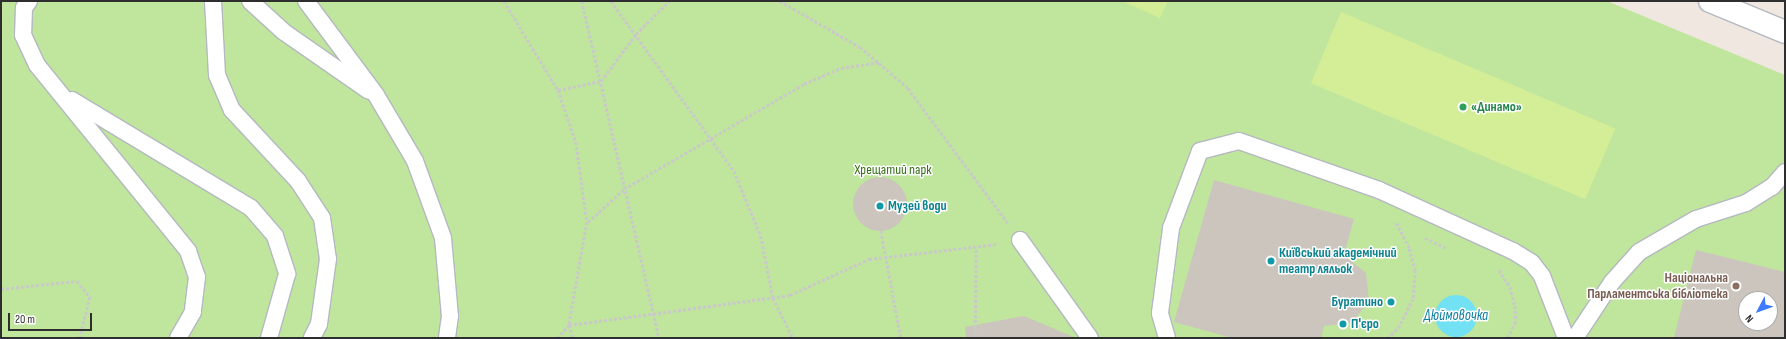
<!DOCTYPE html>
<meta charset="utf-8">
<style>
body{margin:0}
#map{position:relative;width:1786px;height:339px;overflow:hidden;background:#efe7e0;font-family:"Sofia Sans Condensed",sans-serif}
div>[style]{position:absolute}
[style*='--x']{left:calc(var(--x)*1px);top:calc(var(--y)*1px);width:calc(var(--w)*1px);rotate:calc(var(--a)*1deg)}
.green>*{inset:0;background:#bfe69c}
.pitch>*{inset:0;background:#d4ee97;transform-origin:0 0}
.water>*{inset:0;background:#71e1f3}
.round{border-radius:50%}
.building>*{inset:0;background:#cbc5be}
.path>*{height:2.5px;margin-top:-1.25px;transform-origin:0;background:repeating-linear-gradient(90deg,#c9c9c9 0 3px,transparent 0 5px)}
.roads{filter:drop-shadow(1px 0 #b4b8c1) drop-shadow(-1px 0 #b4b8c1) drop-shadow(0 1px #b4b8c1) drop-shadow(0 -1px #b4b8c1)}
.lane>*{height:16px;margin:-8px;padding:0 8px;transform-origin:8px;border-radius:8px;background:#fff}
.secondary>*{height:22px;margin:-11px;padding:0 11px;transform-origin:11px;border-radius:11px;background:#fff}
.dots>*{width:11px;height:11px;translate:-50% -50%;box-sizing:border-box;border:2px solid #fff;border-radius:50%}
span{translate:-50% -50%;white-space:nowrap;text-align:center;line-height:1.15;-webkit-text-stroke:3px #fff;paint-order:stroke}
.leisure-label{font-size:14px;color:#27864d;font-weight:700}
.left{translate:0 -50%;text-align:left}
.park-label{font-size:14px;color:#366f19}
.culture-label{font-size:14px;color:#0d838f;font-weight:700}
.right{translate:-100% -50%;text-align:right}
.education-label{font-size:14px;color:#785e54;font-weight:700}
.water-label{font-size:15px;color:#0a7e9e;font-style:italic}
.frame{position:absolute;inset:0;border:2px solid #2e2e2e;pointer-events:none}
.north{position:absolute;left:1738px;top:291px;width:40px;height:40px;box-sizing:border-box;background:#fff;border:1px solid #ababab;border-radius:50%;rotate:229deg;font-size:11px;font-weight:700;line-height:16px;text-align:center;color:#2e2e2e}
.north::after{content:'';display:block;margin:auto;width:14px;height:18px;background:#3d7aff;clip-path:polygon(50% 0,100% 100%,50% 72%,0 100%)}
.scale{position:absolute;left:8px;top:313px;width:84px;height:18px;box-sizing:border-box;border:2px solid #2e2e2e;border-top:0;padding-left:5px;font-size:12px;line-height:14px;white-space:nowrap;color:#2e2e2e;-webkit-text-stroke:3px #fff;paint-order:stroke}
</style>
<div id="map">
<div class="green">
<div style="clip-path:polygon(evenodd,1px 1px,1607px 1px,1785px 75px,1785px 338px,1px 338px,1px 1px,1746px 299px,1770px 299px,1770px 323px,1746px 323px,1746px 299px)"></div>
</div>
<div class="pitch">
<div style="clip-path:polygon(1122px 1px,1168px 1px,1160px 18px)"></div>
<div style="left:1341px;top:12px;width:298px;height:77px;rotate:23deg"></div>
</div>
<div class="water">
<div class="round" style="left:1435px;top:295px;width:42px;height:42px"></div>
</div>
<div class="building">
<div class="round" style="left:853px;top:177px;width:54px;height:54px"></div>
<div style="clip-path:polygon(1214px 180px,1354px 219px,1344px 255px,1366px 273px,1369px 301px,1352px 323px,1324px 326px,1321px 338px,1232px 338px,1174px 322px)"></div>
<div style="clip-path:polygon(evenodd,1696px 250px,1785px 272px,1785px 338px,1674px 338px,1696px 250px,1746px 299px,1770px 299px,1770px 323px,1746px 323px,1746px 299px)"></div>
<div style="clip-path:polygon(1024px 316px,1076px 338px,966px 338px,965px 327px)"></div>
</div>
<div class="path">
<div style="--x:504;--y:1;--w:104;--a:58.8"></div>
<div style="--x:558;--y:90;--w:55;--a:70.9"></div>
<div style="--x:576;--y:142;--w:81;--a:82.2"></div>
<div style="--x:587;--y:222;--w:105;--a:99.9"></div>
<div style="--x:569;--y:325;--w:14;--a:73"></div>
<div style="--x:582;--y:1;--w:346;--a:77.1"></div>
<div style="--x:611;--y:1;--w:210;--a:54.1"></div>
<div style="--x:734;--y:171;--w:70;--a:67.4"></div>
<div style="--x:761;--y:236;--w:63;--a:79"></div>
<div style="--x:773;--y:298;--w:45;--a:63.4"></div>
<div style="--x:780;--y:1;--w:92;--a:29.9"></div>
<div style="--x:860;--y:47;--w:63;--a:40.5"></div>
<div style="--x:908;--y:88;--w:168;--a:53.5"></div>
<div style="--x:558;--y:90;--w:44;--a:-11.8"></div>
<div style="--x:601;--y:81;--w:59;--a:-53.3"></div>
<div style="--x:636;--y:34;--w:47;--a:-45"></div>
<div style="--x:588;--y:222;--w:49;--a:-42.5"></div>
<div style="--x:624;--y:189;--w:208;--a:-30.3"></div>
<div style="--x:804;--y:84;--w:40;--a:-23.4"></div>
<div style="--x:841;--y:68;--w:40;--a:-8.5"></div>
<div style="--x:881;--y:231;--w:109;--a:79.4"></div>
<div style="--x:1425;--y:238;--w:23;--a:25"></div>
<div style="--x:1499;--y:270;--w:20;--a:57"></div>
<div style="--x:1510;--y:287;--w:20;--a:75"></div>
<div style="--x:1515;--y:306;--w:16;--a:86"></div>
<div style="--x:1516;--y:322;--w:18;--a:117"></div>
<div style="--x:1;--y:289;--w:76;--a:-6"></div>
<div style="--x:77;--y:281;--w:21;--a:51"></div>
<div style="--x:90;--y:297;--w:42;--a:103.7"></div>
<div style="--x:557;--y:338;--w:18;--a:-47"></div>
<div style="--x:569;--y:325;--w:223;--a:-7.7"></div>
<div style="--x:790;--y:295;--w:87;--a:-24.5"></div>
<div style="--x:869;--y:259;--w:130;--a:-6.6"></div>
<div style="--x:975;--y:338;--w:89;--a:-89.4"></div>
<div style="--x:1387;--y:338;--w:15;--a:-42"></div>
<div style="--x:1398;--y:328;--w:34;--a:-63"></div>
<div style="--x:1413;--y:298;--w:27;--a:-86"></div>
<div style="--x:1415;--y:271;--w:24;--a:-105"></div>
<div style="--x:1409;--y:248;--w:28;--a:-117"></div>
</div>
<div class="roads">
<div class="lane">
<div style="--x:29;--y:1;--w:9;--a:126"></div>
<div style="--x:24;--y:8;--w:27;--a:92"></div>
<div style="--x:23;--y:35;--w:33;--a:65"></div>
<div style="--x:37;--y:65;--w:240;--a:50.9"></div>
<div style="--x:188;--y:251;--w:28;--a:71"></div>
<div style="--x:197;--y:277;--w:35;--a:97"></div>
<div style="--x:193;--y:312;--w:30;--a:120"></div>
<div style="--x:213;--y:1;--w:74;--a:86.9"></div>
<div style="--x:217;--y:75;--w:38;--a:67"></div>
<div style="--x:232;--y:110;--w:97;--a:47.1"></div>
<div style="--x:298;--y:181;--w:44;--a:57"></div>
<div style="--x:322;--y:218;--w:41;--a:81.7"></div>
<div style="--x:328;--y:259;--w:66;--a:97.9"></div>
<div style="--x:319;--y:324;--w:16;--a:117"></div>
<div style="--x:250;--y:1;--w:46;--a:42.4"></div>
<div style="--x:284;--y:32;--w:103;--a:34.8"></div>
<div style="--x:306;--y:1;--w:117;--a:53.3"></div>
<div style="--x:376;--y:95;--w:77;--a:59.4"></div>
<div style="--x:415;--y:161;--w:82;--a:70"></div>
<div style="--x:443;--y:238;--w:78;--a:84.9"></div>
<div style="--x:450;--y:316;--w:22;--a:98"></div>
<div style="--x:72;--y:100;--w:209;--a:31.1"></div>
<div style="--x:251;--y:208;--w:37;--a:49"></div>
<div style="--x:275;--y:236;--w:40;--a:72"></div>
<div style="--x:287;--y:274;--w:66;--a:105.7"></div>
<div style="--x:1020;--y:240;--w:120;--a:54.5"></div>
<div style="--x:1167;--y:338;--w:26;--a:-106"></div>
<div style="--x:1160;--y:313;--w:86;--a:-82.6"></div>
<div style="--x:1171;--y:228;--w:82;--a:-69.4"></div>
<div style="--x:1200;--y:151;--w:40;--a:-14.4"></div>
<div style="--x:1239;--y:141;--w:148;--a:19.3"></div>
<div style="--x:1379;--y:190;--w:147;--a:24.5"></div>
<div style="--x:1513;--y:251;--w:22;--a:32"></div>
<div style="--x:1532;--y:263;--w:16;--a:52"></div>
<div style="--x:1542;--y:276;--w:66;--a:68.8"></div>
<div style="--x:1575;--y:338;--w:67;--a:-56.5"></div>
<div style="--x:1612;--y:282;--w:40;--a:-48"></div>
<div style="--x:1639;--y:252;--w:66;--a:-30.1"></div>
<div style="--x:1696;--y:219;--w:52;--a:-17.7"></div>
<div style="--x:1746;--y:203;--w:31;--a:-32"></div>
<div style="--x:1772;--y:187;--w:20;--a:-49"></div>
</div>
<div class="secondary">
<div style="--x:1710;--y:1;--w:81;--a:22.5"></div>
</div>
</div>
<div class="dots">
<div style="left:1463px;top:107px;background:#2e9e5b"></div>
<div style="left:880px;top:206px;background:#0f9aa8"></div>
<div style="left:1271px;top:261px;background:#0f9aa8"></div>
<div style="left:1736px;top:286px;background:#8d6e63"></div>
<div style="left:1391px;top:302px;background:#0f9aa8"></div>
<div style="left:1343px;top:324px;background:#0f9aa8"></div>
</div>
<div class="leisure-label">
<span class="left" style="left:1471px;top:107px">«Динамо»</span>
</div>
<div class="park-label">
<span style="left:893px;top:170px">Хрещатий парк</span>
</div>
<div class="culture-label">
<span class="left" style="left:888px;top:206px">Музей води</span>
<span class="left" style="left:1279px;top:261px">Київський академічний<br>театр ляльок</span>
<span class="right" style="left:1383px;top:302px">Буратино</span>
<span class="left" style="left:1351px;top:324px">П'єро</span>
</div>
<div class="education-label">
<span class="right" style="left:1728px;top:286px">Національна<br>Парламентська бібліотека</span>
</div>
<div class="water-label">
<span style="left:1456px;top:316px">Дюймовочка</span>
</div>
<div class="frame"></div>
<div class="north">N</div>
<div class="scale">20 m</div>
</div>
